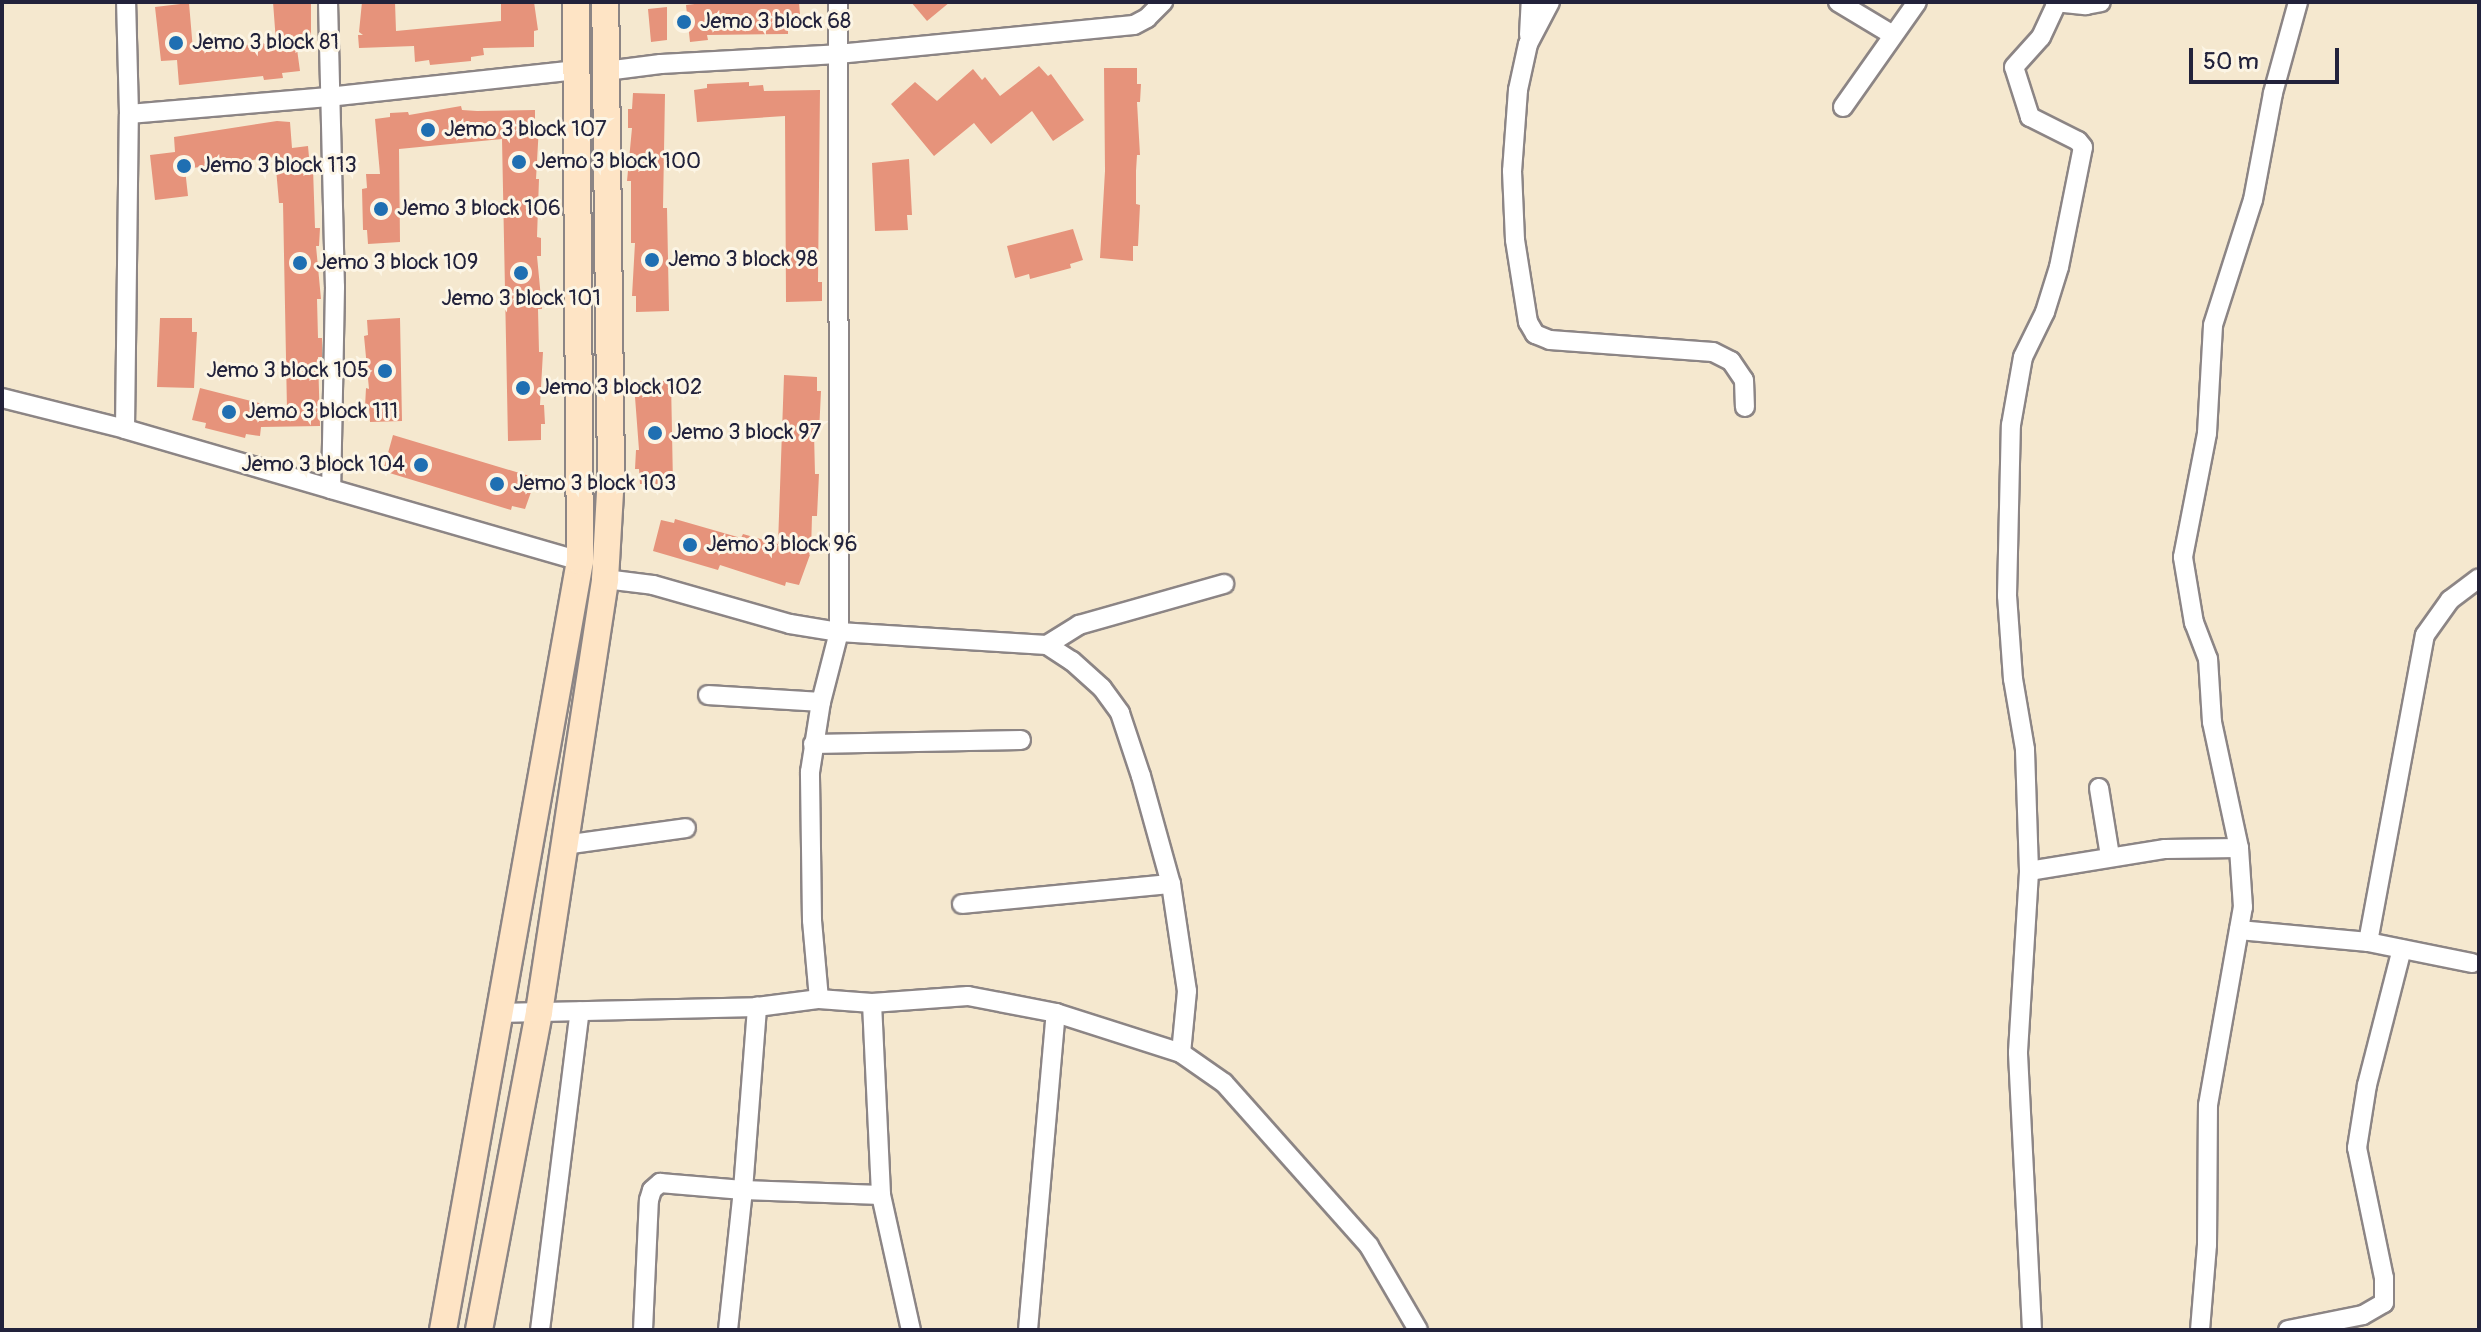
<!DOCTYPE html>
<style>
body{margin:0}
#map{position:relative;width:2481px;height:1332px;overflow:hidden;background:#f5e8cf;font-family:Pangolin,sans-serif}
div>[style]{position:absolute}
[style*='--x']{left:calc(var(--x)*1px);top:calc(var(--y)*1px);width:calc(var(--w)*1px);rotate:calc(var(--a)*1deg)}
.building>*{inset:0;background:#e6937b}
.roads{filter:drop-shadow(2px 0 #8c8585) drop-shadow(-2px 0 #8c8585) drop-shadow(0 2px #8c8585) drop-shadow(0 -2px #8c8585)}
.street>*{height:18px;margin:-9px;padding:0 9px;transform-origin:9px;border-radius:9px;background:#fff}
.secondary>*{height:26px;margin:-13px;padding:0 13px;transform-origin:13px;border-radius:13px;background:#fee4c5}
.dots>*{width:22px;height:22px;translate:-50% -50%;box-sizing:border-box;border:4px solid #fcf5e5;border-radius:50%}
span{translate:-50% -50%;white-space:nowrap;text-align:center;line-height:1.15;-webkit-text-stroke:6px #fcf5e5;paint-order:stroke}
.poi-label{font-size:22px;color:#22223b}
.left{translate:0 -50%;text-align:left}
.right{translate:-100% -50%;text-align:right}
.frame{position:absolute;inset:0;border:4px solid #22223b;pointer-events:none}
.scale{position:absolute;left:2189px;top:48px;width:150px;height:36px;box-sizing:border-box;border:4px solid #22223b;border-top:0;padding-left:10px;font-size:24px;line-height:28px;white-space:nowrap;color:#22223b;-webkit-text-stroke:6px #fcf5e5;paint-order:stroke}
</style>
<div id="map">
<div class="building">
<div style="clip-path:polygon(273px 2px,311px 2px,311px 48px,297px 49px,300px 71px,282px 73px,283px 78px,264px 80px,263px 76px,179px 85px,177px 60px,161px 61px,155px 7px,189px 3px,193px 50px,276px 42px)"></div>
<div style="clip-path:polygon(362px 2px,395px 2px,396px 31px,501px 21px,501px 2px,534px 2px,538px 30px,534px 31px,534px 47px,483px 48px,484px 55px,471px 57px,471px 61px,430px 65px,429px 60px,415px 62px,414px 46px,359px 48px,358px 35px,363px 35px,359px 32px)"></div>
<div style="clip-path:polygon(712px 2px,799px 2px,801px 28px,788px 30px,788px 34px,707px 35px,708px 40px,690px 42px,686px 5px)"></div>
<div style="clip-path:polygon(911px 2px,950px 2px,927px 21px)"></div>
<div style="clip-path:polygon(667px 7px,667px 40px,651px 42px,648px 9px)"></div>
<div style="clip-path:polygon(1039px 66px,1048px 76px,1051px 74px,1084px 120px,1053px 141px,1032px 111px,991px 144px,974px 123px,934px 156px,891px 104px,915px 82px,937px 101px,973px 69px,982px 80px,985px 77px,1000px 96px)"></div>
<div style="clip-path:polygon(1104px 68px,1137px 68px,1137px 84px,1141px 84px,1140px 102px,1137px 102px,1140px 155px,1137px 155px,1136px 171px,1136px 204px,1140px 205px,1138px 246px,1133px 246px,1133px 261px,1100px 258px,1105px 171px)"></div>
<div style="clip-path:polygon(749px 82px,749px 86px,763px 85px,764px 91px,820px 90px,818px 282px,822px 282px,822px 301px,786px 302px,785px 116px,697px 122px,694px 90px,707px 88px,707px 84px)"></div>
<div style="clip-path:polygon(633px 93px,665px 94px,663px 208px,667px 208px,669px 311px,636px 312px,636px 296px,632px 296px,635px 243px,631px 243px,631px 181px,627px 181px,632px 128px,628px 128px,628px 109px,632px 109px)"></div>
<div style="clip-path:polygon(461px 106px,462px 110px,477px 111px,535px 110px,535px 126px,539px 126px,536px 179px,539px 179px,537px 237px,541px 238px,541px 256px,537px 256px,542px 309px,538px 309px,539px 352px,543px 352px,540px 405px,544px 405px,545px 424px,541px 424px,541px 440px,508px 441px,502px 139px,399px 149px,400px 242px,368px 244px,367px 230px,363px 230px,362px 189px,367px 188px,366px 174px,380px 174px,375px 119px,390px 117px,390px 113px,408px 112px,409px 115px)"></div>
<div style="clip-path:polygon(277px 121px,290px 122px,292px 148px,308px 146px,310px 168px,313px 168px,315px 228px,320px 228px,319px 246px,316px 246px,321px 299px,317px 299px,318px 338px,322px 338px,322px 357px,318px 357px,320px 426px,261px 427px,260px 436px,246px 434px,245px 438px,205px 428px,206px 423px,192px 420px,200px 388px,287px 410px,283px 203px,279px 203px,275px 157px,185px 169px,188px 196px,155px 200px,150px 155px,175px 152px,174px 137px)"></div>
<div style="clip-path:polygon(909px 159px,912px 215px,907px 215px,908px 230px,875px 231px,872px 163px)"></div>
<div style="clip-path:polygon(1073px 229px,1083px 260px,1070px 264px,1071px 268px,1030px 279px,1029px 274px,1015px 278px,1007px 246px)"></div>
<div style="clip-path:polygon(160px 318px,192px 318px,192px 332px,197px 332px,194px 388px,157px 387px)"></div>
<div style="clip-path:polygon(400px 318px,402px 421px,370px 422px,369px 407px,365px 407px,366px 388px,369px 389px,364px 336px,368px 335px,367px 320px)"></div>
<div style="clip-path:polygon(784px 375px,817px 377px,817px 391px,821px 391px,819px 433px,814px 433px,815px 474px,819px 474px,817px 516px,812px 516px,811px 552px,799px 585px,786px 582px,785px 586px,720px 565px,718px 570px,653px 551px,661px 520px,674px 523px,675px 519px,741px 538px,743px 534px,778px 544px)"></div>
<div style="clip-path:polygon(638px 381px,671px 381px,673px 484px,640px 484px,639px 469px,635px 469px,636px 450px,639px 450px,635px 397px,639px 397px)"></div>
<div style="clip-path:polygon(393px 435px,536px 478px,525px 509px,512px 506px,511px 510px,383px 471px)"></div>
</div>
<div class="roads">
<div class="street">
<div style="--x:328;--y:2;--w:285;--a:88.6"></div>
<div style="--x:335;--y:287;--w:202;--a:91.1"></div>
<div style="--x:331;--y:489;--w:259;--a:16.1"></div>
<div style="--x:1550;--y:2;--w:47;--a:117.6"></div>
<div style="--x:1528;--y:44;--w:47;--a:102.3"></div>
<div style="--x:1518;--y:90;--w:81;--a:94.2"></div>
<div style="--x:1512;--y:171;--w:69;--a:87.5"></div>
<div style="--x:1515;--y:240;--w:83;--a:81"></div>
<div style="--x:1528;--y:322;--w:14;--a:60"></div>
<div style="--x:1535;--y:334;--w:16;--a:22"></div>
<div style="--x:1550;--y:340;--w:163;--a:4.2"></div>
<div style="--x:1713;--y:352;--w:20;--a:27"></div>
<div style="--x:1731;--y:361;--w:23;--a:56"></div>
<div style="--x:1744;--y:380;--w:27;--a:88"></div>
<div style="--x:1838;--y:2;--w:64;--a:31"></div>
<div style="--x:2055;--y:2;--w:31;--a:6"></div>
<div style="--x:2086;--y:5;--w:15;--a:-11"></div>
<div style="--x:1529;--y:35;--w:33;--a:-87"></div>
<div style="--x:606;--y:71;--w:55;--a:-7.3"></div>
<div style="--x:661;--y:64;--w:177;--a:-3.2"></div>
<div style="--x:838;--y:54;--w:297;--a:-5.6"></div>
<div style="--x:1134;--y:25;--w:15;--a:-28"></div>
<div style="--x:1147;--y:18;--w:23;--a:-45"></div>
<div style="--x:1843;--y:107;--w:128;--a:-54.8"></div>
<div style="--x:129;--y:114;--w:200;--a:-4.9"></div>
<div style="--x:328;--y:97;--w:248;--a:-6.2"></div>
<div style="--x:2;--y:398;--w:127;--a:14.1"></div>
<div style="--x:125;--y:429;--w:215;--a:16.2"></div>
<div style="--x:125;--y:429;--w:315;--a:-89.3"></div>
<div style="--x:129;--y:114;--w:112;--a:-91.5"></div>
<div style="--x:605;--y:579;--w:48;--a:7.1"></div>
<div style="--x:653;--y:585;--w:142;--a:15.9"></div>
<div style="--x:790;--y:624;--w:50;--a:9.3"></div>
<div style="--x:839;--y:632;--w:208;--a:3.6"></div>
<div style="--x:1047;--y:645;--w:30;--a:33"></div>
<div style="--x:1072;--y:661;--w:40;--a:42"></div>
<div style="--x:1102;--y:688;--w:31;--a:54"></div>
<div style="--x:1120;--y:713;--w:66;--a:71.6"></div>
<div style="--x:1141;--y:776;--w:112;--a:74.5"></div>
<div style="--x:1171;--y:884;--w:108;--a:81.5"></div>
<div style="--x:1187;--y:991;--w:62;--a:95.5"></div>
<div style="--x:1047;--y:645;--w:38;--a:-32"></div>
<div style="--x:1079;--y:625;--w:151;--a:-15.8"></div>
<div style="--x:708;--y:695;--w:113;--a:3.5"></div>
<div style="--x:813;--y:744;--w:208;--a:-1.1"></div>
<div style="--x:2099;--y:788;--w:69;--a:80.8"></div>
<div style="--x:564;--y:845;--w:123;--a:-7.9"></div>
<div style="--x:2029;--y:871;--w:138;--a:-9.2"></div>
<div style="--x:2165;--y:849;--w:74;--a:-0.8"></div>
<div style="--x:962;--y:904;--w:210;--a:-5.5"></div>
<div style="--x:2239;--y:930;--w:130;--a:5.3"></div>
<div style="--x:2368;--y:942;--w:106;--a:11.4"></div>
<div style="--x:2368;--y:942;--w:312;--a:-79.5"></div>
<div style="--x:2425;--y:635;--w:43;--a:-54.5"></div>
<div style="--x:2450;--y:600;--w:36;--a:-37"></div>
<div style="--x:819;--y:999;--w:79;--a:-95.1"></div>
<div style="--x:812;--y:920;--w:148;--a:-90.8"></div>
<div style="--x:810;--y:772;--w:71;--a:-81.1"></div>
<div style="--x:821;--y:702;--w:72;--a:-75.6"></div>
<div style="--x:839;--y:632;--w:630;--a:-90.09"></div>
<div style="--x:872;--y:1003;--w:192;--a:87.3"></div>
<div style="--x:881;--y:1195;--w:138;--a:77.5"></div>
<div style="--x:498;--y:1013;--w:259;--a:-1.3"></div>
<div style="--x:757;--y:1007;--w:63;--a:-7.4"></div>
<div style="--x:819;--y:999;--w:53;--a:4.3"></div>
<div style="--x:872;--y:1003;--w:96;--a:-4.2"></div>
<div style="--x:968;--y:996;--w:90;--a:10.9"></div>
<div style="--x:1056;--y:1013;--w:131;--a:17.7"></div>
<div style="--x:1181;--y:1053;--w:52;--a:34.9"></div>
<div style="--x:1224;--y:1083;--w:218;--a:48.3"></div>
<div style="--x:1369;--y:1246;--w:97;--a:59.7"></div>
<div style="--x:540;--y:1330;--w:321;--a:-82.9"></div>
<div style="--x:643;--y:1330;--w:130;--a:-87.4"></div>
<div style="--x:649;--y:1200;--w:10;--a:-73"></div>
<div style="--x:652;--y:1190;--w:11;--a:-41"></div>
<div style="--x:660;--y:1183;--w:83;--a:4.8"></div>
<div style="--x:743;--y:1190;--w:138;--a:2.1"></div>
<div style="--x:728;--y:1330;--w:141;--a:-83.9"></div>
<div style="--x:743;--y:1190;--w:184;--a:-85.6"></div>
<div style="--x:1028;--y:1330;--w:318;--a:-85"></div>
<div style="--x:2032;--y:1330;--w:278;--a:-92.9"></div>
<div style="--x:2018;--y:1052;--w:181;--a:-86.5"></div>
<div style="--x:2029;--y:871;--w:122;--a:-91.9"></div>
<div style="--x:2025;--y:749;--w:71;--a:-99.7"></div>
<div style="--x:2013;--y:679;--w:83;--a:-94.1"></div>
<div style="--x:2007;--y:596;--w:171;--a:-88.7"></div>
<div style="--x:2011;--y:425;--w:69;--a:-80"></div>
<div style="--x:2023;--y:357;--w:50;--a:-63.9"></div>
<div style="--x:2045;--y:312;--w:47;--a:-72.7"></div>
<div style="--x:2059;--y:267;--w:122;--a:-78.7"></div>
<div style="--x:2083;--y:147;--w:8;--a:-130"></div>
<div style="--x:2078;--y:141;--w:54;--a:-153.4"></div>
<div style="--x:2030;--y:117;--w:52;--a:-107.7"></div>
<div style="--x:2014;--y:67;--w:40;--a:-48"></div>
<div style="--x:2041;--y:37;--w:38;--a:-65"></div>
<div style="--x:2200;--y:1330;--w:85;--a:-85.3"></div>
<div style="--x:2207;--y:1245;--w:140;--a:-89.6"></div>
<div style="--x:2208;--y:1105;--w:201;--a:-80"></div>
<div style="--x:2243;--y:907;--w:59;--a:-93.9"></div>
<div style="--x:2239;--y:848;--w:129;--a:-102.1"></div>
<div style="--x:2212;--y:722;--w:63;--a:-93.6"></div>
<div style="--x:2208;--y:659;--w:39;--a:-111"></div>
<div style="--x:2194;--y:623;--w:67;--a:-99.5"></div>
<div style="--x:2183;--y:557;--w:126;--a:-79"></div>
<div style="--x:2207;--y:433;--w:108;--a:-86.8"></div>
<div style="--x:2213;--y:325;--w:131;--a:-72.3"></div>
<div style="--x:2253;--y:200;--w:109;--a:-79.4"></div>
<div style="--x:2273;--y:93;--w:94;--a:-74.6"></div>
<div style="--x:2288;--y:1330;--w:76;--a:-11.3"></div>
<div style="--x:2363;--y:1315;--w:24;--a:-30"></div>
<div style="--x:2384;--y:1303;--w:25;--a:-90"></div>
<div style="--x:2384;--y:1278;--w:133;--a:-101.7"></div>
<div style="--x:2357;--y:1148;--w:64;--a:-81"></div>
<div style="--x:2367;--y:1085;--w:140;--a:-75.6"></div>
</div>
<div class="secondary">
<div style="--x:443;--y:1330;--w:781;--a:-79.9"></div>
<div style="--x:580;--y:561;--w:559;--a:-90.41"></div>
<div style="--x:479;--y:1330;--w:324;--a:-79.3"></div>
<div style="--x:539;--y:1012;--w:438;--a:-81.3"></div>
<div style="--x:605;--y:579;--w:103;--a:-86.7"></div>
<div style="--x:611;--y:476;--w:474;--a:-90.7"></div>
</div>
</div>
<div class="dots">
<div style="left:684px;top:22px;background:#1f6fb2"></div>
<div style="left:176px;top:43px;background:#1f6fb2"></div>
<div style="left:428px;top:130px;background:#1f6fb2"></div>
<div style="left:519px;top:162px;background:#1f6fb2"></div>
<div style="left:184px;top:166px;background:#1f6fb2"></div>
<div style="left:381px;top:209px;background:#1f6fb2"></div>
<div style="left:652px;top:260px;background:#1f6fb2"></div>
<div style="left:300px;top:263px;background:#1f6fb2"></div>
<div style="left:521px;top:273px;background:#1f6fb2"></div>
<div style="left:385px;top:371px;background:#1f6fb2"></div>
<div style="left:523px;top:388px;background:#1f6fb2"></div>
<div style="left:229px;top:412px;background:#1f6fb2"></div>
<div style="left:655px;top:433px;background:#1f6fb2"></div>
<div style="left:421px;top:465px;background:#1f6fb2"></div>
<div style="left:497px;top:484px;background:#1f6fb2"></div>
<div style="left:690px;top:545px;background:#1f6fb2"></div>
</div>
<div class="poi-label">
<span class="left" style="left:700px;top:22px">Jemo 3 block 68</span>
<span class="left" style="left:192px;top:43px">Jemo 3 block 81</span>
<span class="left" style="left:444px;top:130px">Jemo 3 block 107</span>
<span class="left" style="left:535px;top:162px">Jemo 3 block 100</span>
<span class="left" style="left:200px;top:166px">Jemo 3 block 113</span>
<span class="left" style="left:397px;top:209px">Jemo 3 block 106</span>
<span class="left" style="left:668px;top:260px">Jemo 3 block 98</span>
<span class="left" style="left:316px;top:263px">Jemo 3 block 109</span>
<span style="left:521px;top:299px">Jemo 3 block 101</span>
<span class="right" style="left:369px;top:371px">Jemo 3 block 105</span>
<span class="left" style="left:539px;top:388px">Jemo 3 block 102</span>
<span class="left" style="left:245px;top:412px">Jemo 3 block 111</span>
<span class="left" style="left:671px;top:433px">Jemo 3 block 97</span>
<span class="right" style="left:405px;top:465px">Jemo 3 block 104</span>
<span class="left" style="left:513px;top:484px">Jemo 3 block 103</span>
<span class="left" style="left:706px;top:545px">Jemo 3 block 96</span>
</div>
<div class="frame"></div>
<div class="scale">50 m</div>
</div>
